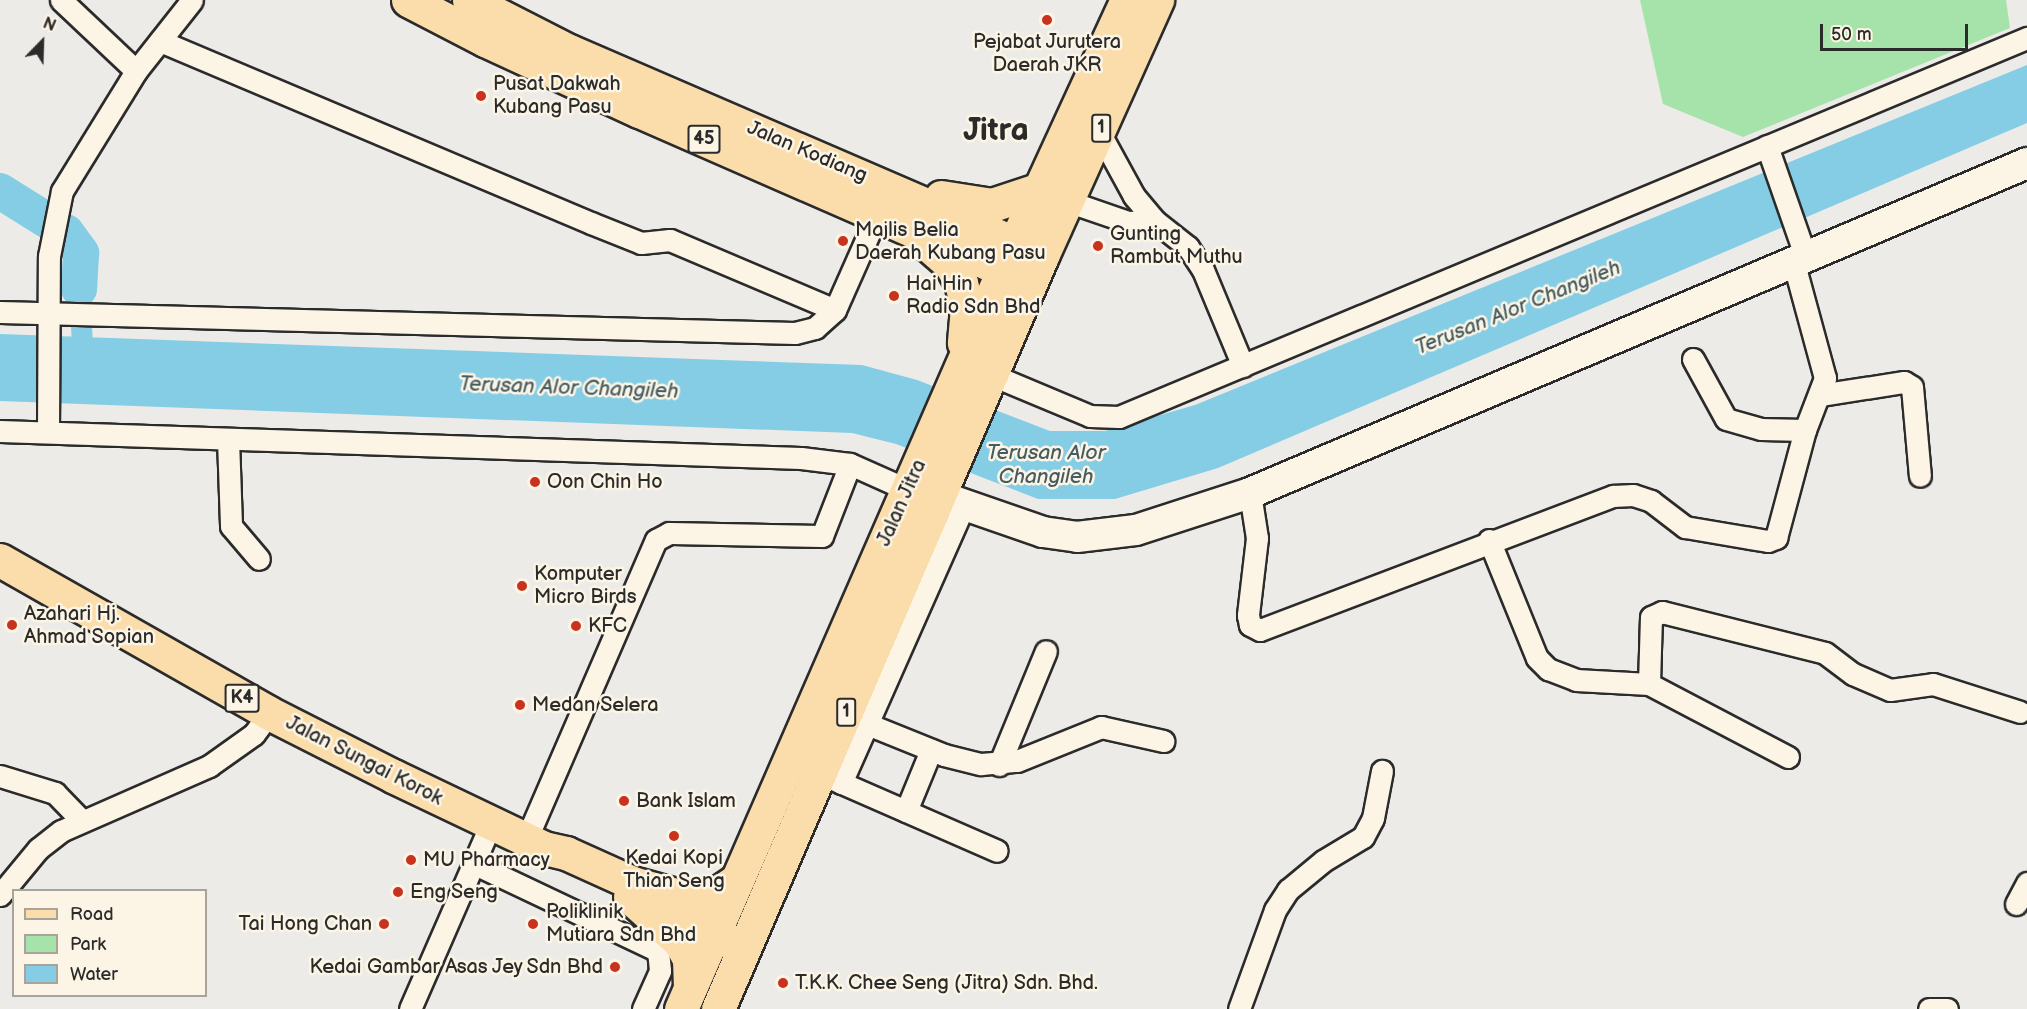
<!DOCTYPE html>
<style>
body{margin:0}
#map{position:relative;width:2027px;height:1009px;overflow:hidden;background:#ecebe7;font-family:"Balsamiq Sans",sans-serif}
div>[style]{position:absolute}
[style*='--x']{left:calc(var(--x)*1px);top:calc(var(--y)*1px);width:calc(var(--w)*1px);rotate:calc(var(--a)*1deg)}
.green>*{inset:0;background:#a6e3aa}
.water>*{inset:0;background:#84cde5}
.canal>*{height:21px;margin:-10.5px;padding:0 10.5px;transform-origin:10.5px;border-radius:10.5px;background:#84cde5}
.river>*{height:36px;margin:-18px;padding:0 18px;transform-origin:18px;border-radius:18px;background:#84cde5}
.roads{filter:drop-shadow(2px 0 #2b2b2b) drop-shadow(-2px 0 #2b2b2b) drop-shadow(0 2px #2b2b2b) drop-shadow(0 -2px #2b2b2b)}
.street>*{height:21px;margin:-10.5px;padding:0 10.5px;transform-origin:10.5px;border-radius:10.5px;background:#fcf5e5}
.secondary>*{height:30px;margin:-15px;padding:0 15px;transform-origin:15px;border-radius:15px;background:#fcf5e5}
.primary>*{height:33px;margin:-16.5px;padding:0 16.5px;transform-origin:16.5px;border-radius:16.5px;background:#fbddab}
.highway>*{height:33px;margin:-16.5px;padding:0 16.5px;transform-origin:16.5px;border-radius:16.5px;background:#fbddab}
.dots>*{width:16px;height:16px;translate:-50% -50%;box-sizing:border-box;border:3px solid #fcf5e5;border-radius:50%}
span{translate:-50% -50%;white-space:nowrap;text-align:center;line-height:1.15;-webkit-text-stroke:5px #fcf5e5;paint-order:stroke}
.shield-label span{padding:2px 4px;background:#fcf5e5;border:2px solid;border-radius:4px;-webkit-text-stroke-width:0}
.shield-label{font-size:18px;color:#2b2b2b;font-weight:700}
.poi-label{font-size:20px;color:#2b2b2b}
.left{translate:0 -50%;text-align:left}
.right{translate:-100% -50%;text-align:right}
.street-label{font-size:20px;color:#2b2b2b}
.water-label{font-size:21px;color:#465c63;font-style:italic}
.town-label{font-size:32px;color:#2b2b2b;font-weight:700}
.legend{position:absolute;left:12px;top:889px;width:195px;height:108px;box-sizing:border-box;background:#fcf5e5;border:2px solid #a8a49b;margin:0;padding:8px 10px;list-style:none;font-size:18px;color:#2b2b2b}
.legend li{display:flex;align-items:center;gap:12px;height:30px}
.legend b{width:30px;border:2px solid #a8a49b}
.north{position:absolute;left:12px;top:12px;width:60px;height:60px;-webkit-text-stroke:4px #fcf5e5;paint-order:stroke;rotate:23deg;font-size:16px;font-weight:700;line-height:24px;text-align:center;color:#2b2b2b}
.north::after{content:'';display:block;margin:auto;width:21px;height:27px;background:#2b2b2b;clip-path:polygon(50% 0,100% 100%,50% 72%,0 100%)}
.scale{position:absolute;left:1820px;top:24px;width:148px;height:27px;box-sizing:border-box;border:3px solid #2b2b2b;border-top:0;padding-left:8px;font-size:18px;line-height:21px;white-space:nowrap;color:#2b2b2b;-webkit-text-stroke:4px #fcf5e5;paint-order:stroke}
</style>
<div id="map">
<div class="green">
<div style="clip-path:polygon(1640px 0,2006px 0,2010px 28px,1743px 137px,1663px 104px)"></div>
</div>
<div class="water">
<div style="clip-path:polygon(2027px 65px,2027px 123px,1218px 468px,1115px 499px,1038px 499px,896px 444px,852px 433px,0 401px,0 334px,862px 365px,917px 380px,1050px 431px,1105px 431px,1195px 405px)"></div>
</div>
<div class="canal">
<div style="--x:79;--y:289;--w:75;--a:86.9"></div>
</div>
<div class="river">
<div style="--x:0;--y:191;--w:57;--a:32"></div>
<div style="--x:66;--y:232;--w:26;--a:54"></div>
<div style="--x:81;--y:253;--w:36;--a:93"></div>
</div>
<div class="roads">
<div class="street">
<div style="--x:61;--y:0;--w:103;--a:43.4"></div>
<div style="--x:160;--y:41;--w:468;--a:22.9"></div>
<div style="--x:591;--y:223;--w:54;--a:21.8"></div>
<div style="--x:641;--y:243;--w:29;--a:-6"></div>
<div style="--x:670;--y:240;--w:179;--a:23"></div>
<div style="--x:1099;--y:132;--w:73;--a:61.3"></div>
<div style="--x:1134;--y:196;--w:33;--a:50"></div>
<div style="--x:1155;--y:221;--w:42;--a:38.2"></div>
<div style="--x:1188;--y:247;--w:27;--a:57"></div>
<div style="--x:1203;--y:270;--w:104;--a:67.4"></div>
<div style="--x:1767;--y:146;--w:119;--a:70.8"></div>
<div style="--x:1067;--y:201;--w:65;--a:19"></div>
<div style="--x:1128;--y:222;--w:27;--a:-2"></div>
<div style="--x:0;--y:312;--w:795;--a:1.51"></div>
<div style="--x:795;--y:333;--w:21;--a:-14"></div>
<div style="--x:815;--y:328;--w:27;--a:-42"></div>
<div style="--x:835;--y:310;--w:106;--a:-66.1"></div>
<div style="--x:1693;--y:359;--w:68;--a:61.2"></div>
<div style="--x:1726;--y:419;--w:36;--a:16"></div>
<div style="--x:1761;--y:429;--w:44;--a:1.3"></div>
<div style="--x:992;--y:375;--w:106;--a:22.7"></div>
<div style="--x:1090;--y:416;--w:29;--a:2"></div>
<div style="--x:1119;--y:417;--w:984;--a:-22.66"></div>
<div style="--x:1820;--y:395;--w:85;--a:-8.8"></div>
<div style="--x:1904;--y:382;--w:9;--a:32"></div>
<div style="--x:1912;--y:387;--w:89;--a:84.9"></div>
<div style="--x:0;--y:431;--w:801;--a:1.93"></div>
<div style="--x:801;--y:458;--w:49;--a:7"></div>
<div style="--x:850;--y:464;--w:64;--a:24.1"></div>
<div style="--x:48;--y:432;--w:176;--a:-89.7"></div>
<div style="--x:49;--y:256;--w:66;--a:-78.7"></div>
<div style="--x:62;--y:191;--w:141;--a:-58.3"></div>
<div style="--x:136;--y:71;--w:90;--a:-51.7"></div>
<div style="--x:228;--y:439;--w:87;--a:88"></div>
<div style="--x:231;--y:526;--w:43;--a:49.7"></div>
<div style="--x:1250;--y:493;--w:46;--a:81.2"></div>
<div style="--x:1257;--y:538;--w:78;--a:96.7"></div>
<div style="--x:1248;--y:615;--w:10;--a:79"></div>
<div style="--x:1250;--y:625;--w:11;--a:27"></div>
<div style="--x:1260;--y:630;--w:378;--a:-20.8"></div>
<div style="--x:1613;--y:496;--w:20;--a:-3"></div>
<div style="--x:1633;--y:495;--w:19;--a:18"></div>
<div style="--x:1651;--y:501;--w:43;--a:37.4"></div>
<div style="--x:1685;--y:527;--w:84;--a:9.6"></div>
<div style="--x:1768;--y:541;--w:9;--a:-21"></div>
<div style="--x:1776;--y:538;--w:112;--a:-75"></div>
<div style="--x:1805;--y:430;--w:56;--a:-69"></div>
<div style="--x:1825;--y:378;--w:118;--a:-105.2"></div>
<div style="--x:1489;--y:540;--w:127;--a:67.9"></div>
<div style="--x:1537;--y:658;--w:16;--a:45"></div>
<div style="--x:1548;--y:669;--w:30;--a:21"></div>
<div style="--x:1576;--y:680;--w:73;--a:3.1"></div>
<div style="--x:1649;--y:684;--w:157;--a:27.7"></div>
<div style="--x:1649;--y:684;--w:67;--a:-88.3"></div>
<div style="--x:1651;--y:617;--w:12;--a:-24"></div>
<div style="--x:1662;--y:612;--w:168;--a:14.1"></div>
<div style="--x:1825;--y:653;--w:35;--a:37"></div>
<div style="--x:1853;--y:674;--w:40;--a:23.4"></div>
<div style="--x:1890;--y:690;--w:43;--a:-7.9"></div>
<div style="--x:1933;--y:684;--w:91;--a:17.8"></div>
<div style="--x:845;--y:715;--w:107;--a:22"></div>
<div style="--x:944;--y:755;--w:38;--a:14"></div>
<div style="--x:981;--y:764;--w:36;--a:-5"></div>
<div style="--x:1017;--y:761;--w:91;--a:-22"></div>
<div style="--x:1101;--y:727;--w:64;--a:12.7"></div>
<div style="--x:999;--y:765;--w:123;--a:-67.6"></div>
<div style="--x:0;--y:776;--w:58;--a:17.2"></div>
<div style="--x:55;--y:793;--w:39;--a:46"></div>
<div style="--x:828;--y:777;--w:184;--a:23.6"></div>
<div style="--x:841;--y:783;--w:303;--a:-66.1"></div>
<div style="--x:906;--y:811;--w:66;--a:-67.7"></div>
<div style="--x:526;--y:840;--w:327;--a:-66.6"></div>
<div style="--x:656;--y:540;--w:15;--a:-28"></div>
<div style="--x:669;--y:533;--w:153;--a:1.1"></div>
<div style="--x:822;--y:536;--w:77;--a:-68.7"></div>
<div style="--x:475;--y:864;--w:203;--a:25.4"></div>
<div style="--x:658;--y:951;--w:20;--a:84"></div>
<div style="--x:660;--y:971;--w:42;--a:114.1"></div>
<div style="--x:0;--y:895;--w:60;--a:-50.4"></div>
<div style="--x:38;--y:849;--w:29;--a:-38"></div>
<div style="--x:61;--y:831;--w:162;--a:-23.7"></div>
<div style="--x:209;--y:766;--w:55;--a:-35.4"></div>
<div style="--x:254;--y:734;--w:26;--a:-54"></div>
<div style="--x:2016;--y:904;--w:24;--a:-62"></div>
<div style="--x:410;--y:1009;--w:202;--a:-66.4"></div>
<div style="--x:1239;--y:1009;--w:105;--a:-70"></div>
<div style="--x:1275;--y:910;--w:24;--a:-57"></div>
<div style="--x:1288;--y:890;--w:45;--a:-39.6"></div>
<div style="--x:1323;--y:861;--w:47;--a:-31"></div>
<div style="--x:1363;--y:837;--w:21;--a:-62"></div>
<div style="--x:1373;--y:818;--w:48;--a:-79.2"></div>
<div style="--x:1929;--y:1009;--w:18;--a:0"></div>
</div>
<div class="secondary">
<div style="--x:939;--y:496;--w:110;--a:19.1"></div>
<div style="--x:1043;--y:532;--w:34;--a:8"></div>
<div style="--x:1077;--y:537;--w:59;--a:-6.8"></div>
<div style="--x:1136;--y:530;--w:120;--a:-18"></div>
<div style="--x:1250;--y:493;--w:844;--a:-23.01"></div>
</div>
<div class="primary">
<div style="--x:0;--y:560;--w:309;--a:29.6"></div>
<div style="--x:269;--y:713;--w:139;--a:26.9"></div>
<div style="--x:393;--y:776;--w:167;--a:25.5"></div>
<div style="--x:544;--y:848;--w:23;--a:13"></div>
<div style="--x:566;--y:853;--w:100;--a:24.3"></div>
<div style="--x:639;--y:901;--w:111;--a:24"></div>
</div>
<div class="highway">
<div style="--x:408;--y:0;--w:87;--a:27.5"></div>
<div style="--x:485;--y:40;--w:170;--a:24.8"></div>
<div style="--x:639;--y:111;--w:420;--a:23.6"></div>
<div style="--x:469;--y:0;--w:112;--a:27"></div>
<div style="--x:569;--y:51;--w:508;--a:23.33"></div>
<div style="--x:941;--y:197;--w:52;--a:8.9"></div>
<div style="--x:992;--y:205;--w:51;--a:-18.4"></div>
<div style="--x:925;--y:242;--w:35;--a:41"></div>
<div style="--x:951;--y:265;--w:21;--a:61"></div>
<div style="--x:961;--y:283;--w:25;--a:76"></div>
<div style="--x:967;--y:307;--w:36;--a:95"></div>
<div style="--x:632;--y:883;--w:60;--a:15.4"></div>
<div style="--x:690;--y:899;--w:22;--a:-5"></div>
<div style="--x:712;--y:897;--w:29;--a:-34"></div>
<div style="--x:630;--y:897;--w:67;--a:42"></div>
<div style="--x:680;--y:942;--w:19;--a:62"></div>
<div style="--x:689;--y:959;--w:28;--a:88"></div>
<div style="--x:681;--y:1009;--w:836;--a:-66.44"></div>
<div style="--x:1015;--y:243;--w:268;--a:-65.3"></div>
<div style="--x:718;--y:1009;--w:820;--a:-66.72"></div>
<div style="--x:1042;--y:256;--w:281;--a:-65.8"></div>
</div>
</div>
<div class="dots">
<div style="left:1047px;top:20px;background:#c8321e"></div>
<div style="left:481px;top:96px;background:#c8321e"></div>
<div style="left:843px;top:241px;background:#c8321e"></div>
<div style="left:1098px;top:246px;background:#c8321e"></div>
<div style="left:894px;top:296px;background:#c8321e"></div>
<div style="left:535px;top:482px;background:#c8321e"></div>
<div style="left:522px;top:586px;background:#c8321e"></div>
<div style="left:12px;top:625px;background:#c8321e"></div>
<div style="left:576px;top:626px;background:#c8321e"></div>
<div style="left:520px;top:705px;background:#c8321e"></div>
<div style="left:624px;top:801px;background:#c8321e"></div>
<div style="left:674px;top:836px;background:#c8321e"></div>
<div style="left:411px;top:860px;background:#c8321e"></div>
<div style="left:398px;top:892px;background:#c8321e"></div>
<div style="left:384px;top:924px;background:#c8321e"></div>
<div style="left:533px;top:924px;background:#c8321e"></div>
<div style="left:615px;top:967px;background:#c8321e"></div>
<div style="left:783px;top:983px;background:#c8321e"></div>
</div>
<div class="shield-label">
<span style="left:1101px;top:128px">1</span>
<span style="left:704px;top:139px">45</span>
<span style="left:242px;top:698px">K4</span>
<span style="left:846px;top:712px">1</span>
</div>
<div class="poi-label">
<span style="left:1047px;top:54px">Pejabat Jurutera<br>Daerah JKR</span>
<span class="left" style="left:493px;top:96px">Pusat Dakwah<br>Kubang Pasu</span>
<span class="left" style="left:855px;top:242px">Majlis Belia<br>Daerah Kubang Pasu</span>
<span class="left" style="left:1110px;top:246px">Gunting<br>Rambut Muthu</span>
<span class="left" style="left:906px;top:296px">Hai Hin<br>Radio Sdn Bhd</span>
<span class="left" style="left:547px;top:482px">Oon Chin Ho</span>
<span class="left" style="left:534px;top:586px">Komputer<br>Micro Birds</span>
<span class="left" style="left:24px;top:626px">Azahari Hj.<br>Ahmad Sopian</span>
<span class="left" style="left:588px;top:626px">KFC</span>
<span class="left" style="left:532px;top:705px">Medan Selera</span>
<span class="left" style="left:636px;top:801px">Bank Islam</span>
<span style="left:674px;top:870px">Kedai Kopi<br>Thian Seng</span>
<span class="left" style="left:423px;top:860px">MU Pharmacy</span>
<span class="left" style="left:410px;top:892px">Eng Seng</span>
<span class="left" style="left:546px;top:924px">Poliklinik<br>Mutiara Sdn Bhd</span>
<span class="right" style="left:372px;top:924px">Tai Hong Chan</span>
<span class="right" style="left:603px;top:967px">Kedai Gambar Asas Jey Sdn Bhd</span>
<span class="left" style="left:795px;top:983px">T.K.K. Chee Seng (Jitra) Sdn. Bhd.</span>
</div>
<div class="street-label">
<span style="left:807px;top:152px;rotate:23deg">Jalan Kodiang</span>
<span style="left:902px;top:503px;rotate:-66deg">Jalan Jitra</span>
<span style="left:364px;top:761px;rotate:27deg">Jalan Sungai Korok</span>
</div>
<div class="water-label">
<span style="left:1518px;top:308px;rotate:-22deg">Terusan Alor Changileh</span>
<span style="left:569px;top:388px;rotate:2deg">Terusan Alor Changileh</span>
<span style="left:1046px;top:465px">Terusan Alor<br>Changileh</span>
</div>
<div class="town-label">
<span style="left:996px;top:131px">Jitra</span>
</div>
<ul class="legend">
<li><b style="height:8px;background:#fbddab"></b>Road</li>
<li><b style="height:16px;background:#a6e3aa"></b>Park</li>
<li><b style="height:16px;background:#84cde5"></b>Water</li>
</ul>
<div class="north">N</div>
<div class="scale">50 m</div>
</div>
